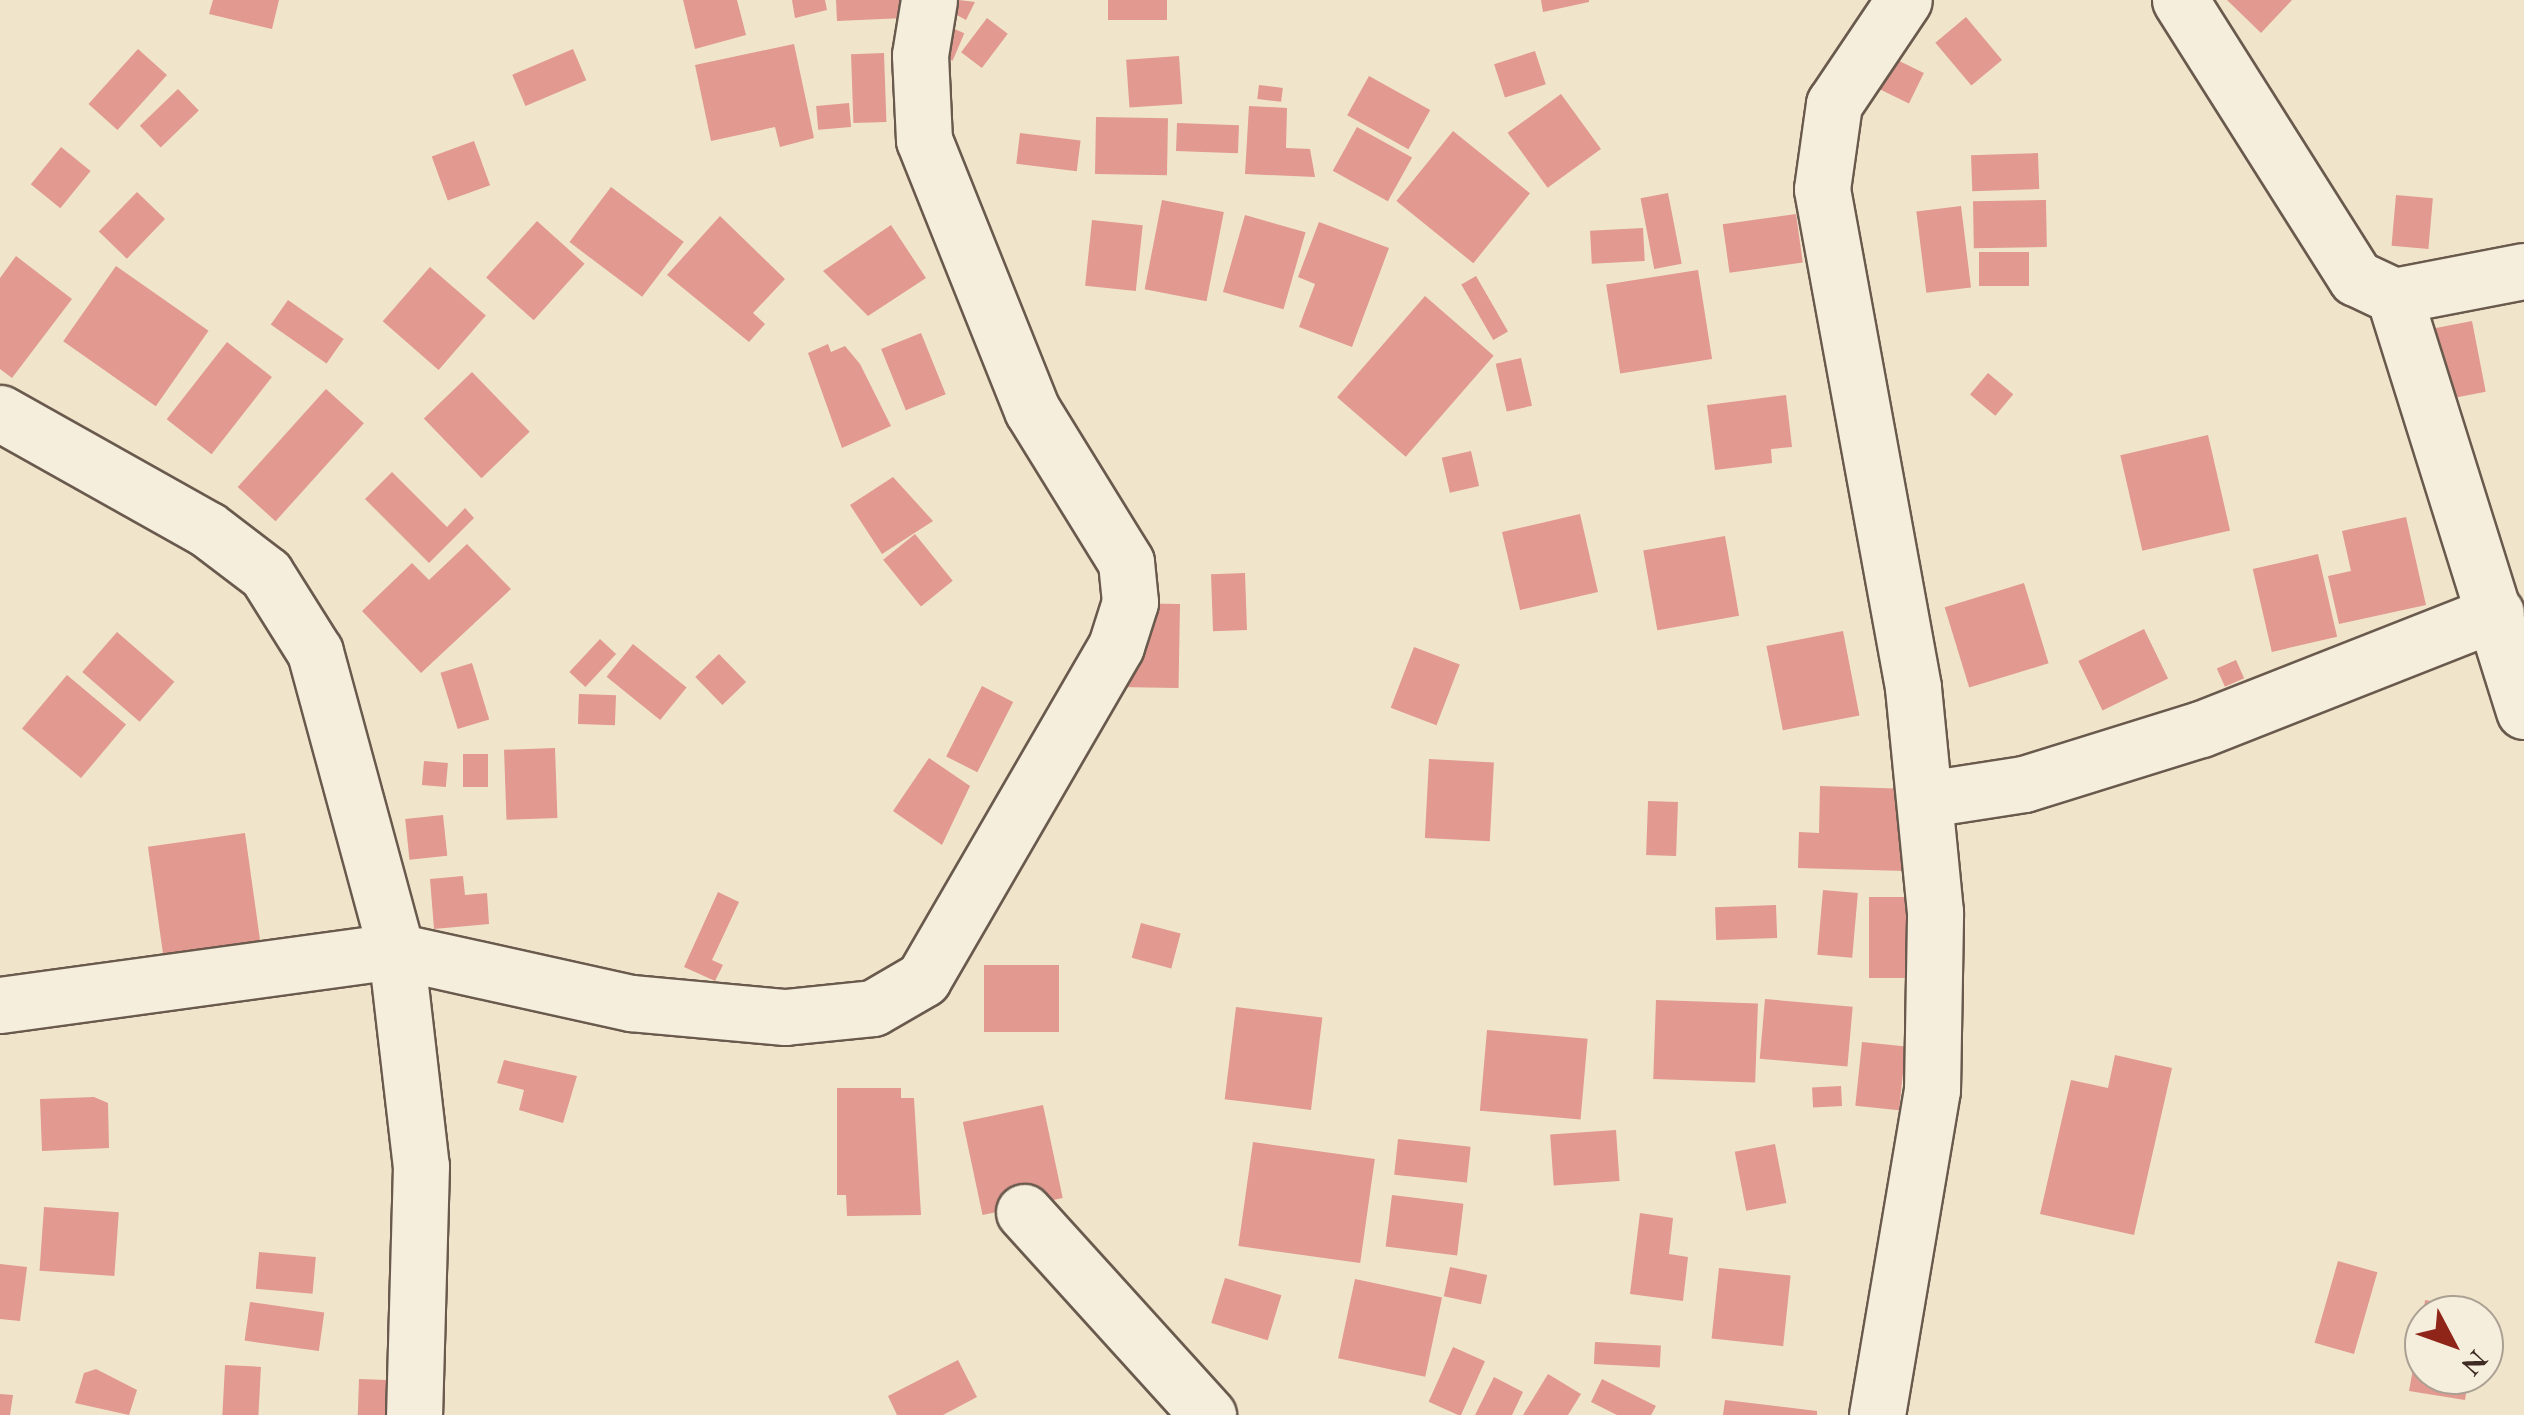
<!DOCTYPE html>
<style>
body{margin:0}
#map{position:relative;width:2524px;height:1415px;overflow:hidden;background:#f0e5ca;font-family:"EB Garamond",serif}
div>[style]{position:absolute}
[style*='--x']{left:calc(var(--x)*1px);top:calc(var(--y)*1px);width:calc(var(--w)*1px);rotate:calc(var(--a)*1deg)}
.building>*{inset:0;background:#e19990;transform-origin:0 0}
.roads{filter:drop-shadow(2px 0 #6a5a4e) drop-shadow(-2px 0 #6a5a4e) drop-shadow(0 2px #6a5a4e) drop-shadow(0 -2px #6a5a4e)}
.minor>*{height:55px;margin:-27.5px;padding:0 27.5px;transform-origin:27.5px;border-radius:27.5px;background:#f5eedd}
span{translate:-50% -50%;white-space:nowrap;text-align:center;line-height:1.15;-webkit-text-stroke:10px #f5eedd;paint-order:stroke}
.north{position:absolute;left:2404px;top:1295px;width:100px;height:100px;box-sizing:border-box;background:#f5eedd;border:2px solid #aba093;border-radius:50%;rotate:131deg;font-size:28px;font-weight:700;line-height:40px;text-align:center;color:#3d2b24}
.north::after{content:'';display:block;margin:auto;width:35px;height:45px;background:#8f2418;clip-path:polygon(50% 0,100% 100%,50% 72%,0 100%)}
</style>
<div id="map">
<div class="building">
<div style="clip-path:polygon(213px 0,279px 0,272px 29px,209px 14px)"></div>
<div style="clip-path:polygon(683px 0,737px 0,746px 35px,695px 49px)"></div>
<div style="clip-path:polygon(792px 0,825px 0,827px 10px,795px 18px)"></div>
<div style="clip-path:polygon(836px 0,904px 0,904px 18px,837px 21px)"></div>
<div style="clip-path:polygon(959px 0,975px 2px,966px 20px,953px 13px)"></div>
<div style="left:1108px;top:0;width:59px;height:20px"></div>
<div style="clip-path:polygon(1541px 0,1589px 0,1589px 2px,1543px 12px)"></div>
<div style="clip-path:polygon(2227px 0,2292px 0,2261px 33px)"></div>
<div style="left:1966px;top:17px;width:56px;height:40px;rotate:50deg"></div>
<div style="left:987px;top:18px;width:26px;height:43px;rotate:37deg"></div>
<div style="left:945px;top:25px;width:21px;height:30px;rotate:23deg"></div>
<div style="clip-path:polygon(794px 44px,814px 138px,780px 147px,775px 127px,711px 141px,695px 65px)"></div>
<div style="left:138px;top:49px;width:39px;height:74px;rotate:42deg"></div>
<div style="left:573px;top:49px;width:34px;height:66px;rotate:67deg"></div>
<div style="left:1535px;top:51px;width:35px;height:43px;rotate:72deg"></div>
<div style="left:884px;top:53px;width:69px;height:33px;rotate:88deg"></div>
<div style="left:1887px;top:55px;width:41px;height:34px;rotate:26deg"></div>
<div style="left:1179px;top:56px;width:48px;height:53px;rotate:86deg"></div>
<div style="left:1369px;top:76px;width:70px;height:45px;rotate:29deg"></div>
<div style="left:1259px;top:85px;width:24px;height:14px;rotate:7deg"></div>
<div style="left:178px;top:89px;width:30px;height:53px;rotate:46deg"></div>
<div style="left:1561px;top:94px;width:68px;height:66px;rotate:54deg"></div>
<div style="left:849px;top:103px;width:24px;height:33px;rotate:85deg"></div>
<div style="clip-path:polygon(1249px 106px,1287px 108px,1286px 148px,1310px 149px,1315px 177px,1245px 174px)"></div>
<div style="left:1096px;top:117px;width:72px;height:57px;rotate:1deg"></div>
<div style="left:1177px;top:123px;width:62px;height:28px;rotate:2deg"></div>
<div style="left:1357px;top:127px;width:63px;height:50px;rotate:29deg"></div>
<div style="left:1453px;top:131px;width:99px;height:90px;rotate:39deg"></div>
<div style="left:1020px;top:133px;width:61px;height:31px;rotate:7deg"></div>
<div style="left:474px;top:141px;width:47px;height:45px;rotate:70deg"></div>
<div style="left:61px;top:147px;width:38px;height:48px;rotate:39deg"></div>
<div style="left:2038px;top:153px;width:36px;height:67px;rotate:88deg"></div>
<div style="left:611px;top:187px;width:91px;height:69px;rotate:37deg"></div>
<div style="left:137px;top:192px;width:39px;height:55px;rotate:44deg"></div>
<div style="left:1668px;top:193px;width:72px;height:28px;rotate:79deg"></div>
<div style="left:2396px;top:195px;width:37px;height:51px;rotate:5deg"></div>
<div style="left:1162px;top:200px;width:63px;height:91px;rotate:11deg"></div>
<div style="left:2046px;top:200px;width:47px;height:73px;rotate:89deg"></div>
<div style="left:1961px;top:206px;width:82px;height:45px;rotate:83deg"></div>
<div style="left:1796px;top:214px;width:49px;height:74px;rotate:82deg"></div>
<div style="left:1245px;top:215px;width:63px;height:80px;rotate:16deg"></div>
<div style="clip-path:polygon(720px 216px,785px 279px,753px 313px,765px 324px,749px 342px,667px 275px)"></div>
<div style="left:1092px;top:220px;width:51px;height:66px;rotate:6deg"></div>
<div style="left:537px;top:221px;width:64px;height:76px;rotate:42deg"></div>
<div style="clip-path:polygon(1319px 222px,1389px 248px,1352px 347px,1299px 327px,1315px 284px,1298px 277px)"></div>
<div style="clip-path:polygon(891px 225px,926px 278px,868px 316px,823px 271px)"></div>
<div style="left:1643px;top:228px;width:33px;height:53px;rotate:87deg"></div>
<div style="left:1979px;top:252px;width:50px;height:34px"></div>
<div style="clip-path:polygon(16px 256px,72px 299px,12px 378px,0 369px,0 278px)"></div>
<div style="left:116px;top:266px;width:113px;height:92px;rotate:35deg"></div>
<div style="left:430px;top:267px;width:74px;height:72px;rotate:41deg"></div>
<div style="left:1698px;top:270px;width:90px;height:93px;rotate:81deg"></div>
<div style="left:1476px;top:276px;width:64px;height:17px;rotate:60deg"></div>
<div style="left:1425px;top:296px;width:91px;height:134px;rotate:41deg"></div>
<div style="left:288px;top:300px;width:68px;height:30px;rotate:35deg"></div>
<div style="left:2472px;top:321px;width:72px;height:42px;rotate:79deg"></div>
<div style="left:921px;top:333px;width:66px;height:43px;rotate:68deg"></div>
<div style="left:227px;top:342px;width:57px;height:98px;rotate:38deg"></div>
<div style="clip-path:polygon(828px 344px,831px 352px,845px 346px,860px 364px,891px 426px,842px 448px,808px 353px)"></div>
<div style="left:1521px;top:358px;width:49px;height:26px;rotate:77deg"></div>
<div style="left:472px;top:372px;width:83px;height:67px;rotate:46deg"></div>
<div style="left:1988px;top:373px;width:33px;height:28px;rotate:40deg"></div>
<div style="left:326px;top:389px;width:51px;height:132px;rotate:42deg"></div>
<div style="clip-path:polygon(1786px 395px,1792px 447px,1771px 449px,1772px 463px,1715px 470px,1707px 405px)"></div>
<div style="left:2208px;top:435px;width:98px;height:90px;rotate:77deg"></div>
<div style="left:1471px;top:451px;width:36px;height:30px;rotate:77deg"></div>
<div style="clip-path:polygon(392px 472px,447px 527px,465px 508px,474px 518px,429px 563px,365px 499px)"></div>
<div style="clip-path:polygon(893px 477px,933px 521px,882px 554px,850px 505px)"></div>
<div style="left:1580px;top:514px;width:80px;height:80px;rotate:77deg"></div>
<div style="clip-path:polygon(2406px 517px,2426px 605px,2339px 624px,2328px 576px,2351px 571px,2342px 531px)"></div>
<div style="left:915px;top:534px;width:60px;height:41px;rotate:51deg"></div>
<div style="left:1725px;top:536px;width:81px;height:83px;rotate:80deg"></div>
<div style="clip-path:polygon(467px 544px,511px 589px,421px 673px,362px 611px,412px 563px,429px 580px)"></div>
<div style="left:2318px;top:554px;width:85px;height:67px;rotate:77deg"></div>
<div style="left:1245px;top:573px;width:57px;height:34px;rotate:88deg"></div>
<div style="left:2024px;top:583px;width:84px;height:83px;rotate:73deg"></div>
<div style="left:1180px;top:604px;width:84px;height:62px;rotate:91deg"></div>
<div style="left:2144px;top:629px;width:55px;height:73px;rotate:64deg"></div>
<div style="left:1843px;top:631px;width:86px;height:78px;rotate:79deg"></div>
<div style="left:117px;top:632px;width:76px;height:53px;rotate:41deg"></div>
<div style="left:600px;top:639px;width:22px;height:45px;rotate:43deg"></div>
<div style="left:633px;top:644px;width:69px;height:42px;rotate:39deg"></div>
<div style="left:1414px;top:647px;width:49px;height:65px;rotate:21deg"></div>
<div style="left:719px;top:654px;width:39px;height:33px;rotate:46deg"></div>
<div style="left:2236px;top:660px;width:20px;height:21px;rotate:66deg"></div>
<div style="left:472px;top:663px;width:59px;height:33px;rotate:73deg"></div>
<div style="left:67px;top:675px;width:77px;height:70px;rotate:40deg"></div>
<div style="left:982px;top:686px;width:35px;height:79px;rotate:27deg"></div>
<div style="left:579px;top:694px;width:37px;height:30px;rotate:2deg"></div>
<div style="left:555px;top:748px;width:70px;height:51px;rotate:88deg"></div>
<div style="left:463px;top:754px;width:25px;height:33px"></div>
<div style="clip-path:polygon(929px 758px,970px 786px,942px 845px,893px 811px)"></div>
<div style="left:1429px;top:759px;width:65px;height:79px;rotate:3deg"></div>
<div style="left:424px;top:761px;width:24px;height:24px;rotate:5deg"></div>
<div style="clip-path:polygon(1820px 786px,1909px 789px,1905px 871px,1798px 868px,1799px 832px,1819px 833px)"></div>
<div style="left:1648px;top:801px;width:30px;height:54px;rotate:2deg"></div>
<div style="left:443px;top:815px;width:41px;height:38px;rotate:84deg"></div>
<div style="left:245px;top:833px;width:115px;height:98px;rotate:82deg"></div>
<div style="clip-path:polygon(463px 876px,465px 895px,487px 893px,489px 924px,434px 929px,430px 879px)"></div>
<div style="left:1823px;top:890px;width:35px;height:65px;rotate:5deg"></div>
<div style="clip-path:polygon(718px 892px,739px 902px,712px 960px,723px 965px,715px 981px,684px 967px)"></div>
<div style="left:1869px;top:897px;width:39px;height:81px"></div>
<div style="left:1776px;top:905px;width:33px;height:61px;rotate:88deg"></div>
<div style="left:1141px;top:923px;width:41px;height:36px;rotate:15deg"></div>
<div style="left:984px;top:965px;width:75px;height:67px"></div>
<div style="left:1765px;top:999px;width:88px;height:60px;rotate:5deg"></div>
<div style="left:1656px;top:1000px;width:102px;height:79px;rotate:2deg"></div>
<div style="left:1236px;top:1007px;width:87px;height:93px;rotate:7deg"></div>
<div style="left:1487px;top:1030px;width:101px;height:81px;rotate:5deg"></div>
<div style="left:1862px;top:1042px;width:44px;height:64px;rotate:6deg"></div>
<div style="clip-path:polygon(2115px 1055px,2172px 1068px,2134px 1235px,2040px 1214px,2071px 1080px,2108px 1088px)"></div>
<div style="clip-path:polygon(504px 1060px,577px 1076px,563px 1123px,519px 1110px,524px 1090px,497px 1083px)"></div>
<div style="left:1841px;top:1086px;width:20px;height:29px;rotate:87deg"></div>
<div style="clip-path:polygon(837px 1088px,901px 1088px,901px 1098px,914px 1098px,921px 1215px,847px 1216px,846px 1195px,837px 1195px)"></div>
<div style="clip-path:polygon(94px 1097px,108px 1103px,109px 1148px,42px 1151px,40px 1099px)"></div>
<div style="left:1043px;top:1105px;width:95px;height:82px;rotate:78deg"></div>
<div style="left:1616px;top:1130px;width:51px;height:66px;rotate:86deg"></div>
<div style="left:1398px;top:1139px;width:73px;height:36px;rotate:6deg"></div>
<div style="left:1253px;top:1142px;width:123px;height:105px;rotate:8deg"></div>
<div style="left:1775px;top:1144px;width:60px;height:41px;rotate:79deg"></div>
<div style="left:1392px;top:1195px;width:72px;height:52px;rotate:7deg"></div>
<div style="left:44px;top:1207px;width:75px;height:64px;rotate:4deg"></div>
<div style="clip-path:polygon(1640px 1213px,1673px 1218px,1669px 1254px,1688px 1257px,1683px 1301px,1630px 1294px)"></div>
<div style="left:259px;top:1252px;width:57px;height:37px;rotate:5deg"></div>
<div style="left:2338px;top:1261px;width:41px;height:85px;rotate:16deg"></div>
<div style="clip-path:polygon(0 1264px,27px 1267px,20px 1321px,0 1319px)"></div>
<div style="left:1450px;top:1267px;width:38px;height:30px;rotate:12deg"></div>
<div style="left:1719px;top:1268px;width:72px;height:71px;rotate:6deg"></div>
<div style="left:1225px;top:1278px;width:59px;height:47px;rotate:17deg"></div>
<div style="left:1355px;top:1279px;width:89px;height:81px;rotate:12deg"></div>
<div style="clip-path:polygon(2425px 1300px,2481px 1309px,2480px 1315px,2423px 1315px)"></div>
<div style="left:250px;top:1302px;width:75px;height:39px;rotate:8deg"></div>
<div style="clip-path:polygon(2422px 1318px,2424px 1375px,2469px 1375px,2465px 1400px,2409px 1391px)"></div>
<div style="left:1595px;top:1342px;width:66px;height:22px;rotate:3deg"></div>
<div style="left:1453px;top:1347px;width:35px;height:60px;rotate:24deg"></div>
<div style="clip-path:polygon(958px 1360px,977px 1397px,943px 1415px,897px 1415px,888px 1396px)"></div>
<div style="left:225px;top:1365px;width:36px;height:50px;rotate:3deg"></div>
<div style="clip-path:polygon(96px 1369px,137px 1390px,129px 1415px,75px 1403px,84px 1373px)"></div>
<div style="clip-path:polygon(1548px 1374px,1581px 1394px,1568px 1415px,1523px 1415px)"></div>
<div style="clip-path:polygon(1494px 1377px,1523px 1392px,1512px 1415px,1475px 1415px)"></div>
<div style="left:359px;top:1379px;width:28px;height:36px;rotate:2deg"></div>
<div style="clip-path:polygon(1602px 1379px,1656px 1406px,1651px 1415px,1617px 1415px,1591px 1402px)"></div>
<div style="clip-path:polygon(0 1394px,13px 1395px,10px 1415px,0 1415px)"></div>
<div style="clip-path:polygon(1725px 1400px,1817px 1411px,1817px 1415px,1723px 1415px)"></div>
</div>
<div class="roads">
<div class="minor">
<div style="--x:2180;--y:0;--w:329;--a:57.7"></div>
<div style="--x:2356;--y:278;--w:42;--a:25.3"></div>
<div style="--x:2394;--y:296;--w:132;--a:-10.9"></div>
<div style="--x:2394;--y:296;--w:435;--a:72.6"></div>
<div style="--x:0;--y:413;--w:237;--a:29.3"></div>
<div style="--x:207;--y:529;--w:74;--a:37.3"></div>
<div style="--x:266;--y:574;--w:92;--a:57.9"></div>
<div style="--x:315;--y:652;--w:310;--a:74.8"></div>
<div style="--x:396;--y:951;--w:216;--a:83.4"></div>
<div style="--x:421;--y:1166;--w:249;--a:91.6"></div>
<div style="--x:1927;--y:799;--w:98;--a:-8.8"></div>
<div style="--x:2024;--y:784;--w:185;--a:-17.3"></div>
<div style="--x:2201;--y:729;--w:317;--a:-21.5"></div>
<div style="--x:0;--y:1005;--w:400;--a:-7.8"></div>
<div style="--x:396;--y:951;--w:241;--a:12.5"></div>
<div style="--x:631;--y:1003;--w:155;--a:5.2"></div>
<div style="--x:785;--y:1017;--w:88;--a:-5.8"></div>
<div style="--x:873;--y:1008;--w:58;--a:-30.1"></div>
<div style="--x:923;--y:979;--w:385;--a:-59.9"></div>
<div style="--x:1116;--y:646;--w:46;--a:-72.3"></div>
<div style="--x:1130;--y:602;--w:40;--a:-95.7"></div>
<div style="--x:1126;--y:562;--w:179;--a:-121.7"></div>
<div style="--x:1032;--y:410;--w:291;--a:-111.8"></div>
<div style="--x:924;--y:140;--w:85;--a:-92.7"></div>
<div style="--x:920;--y:55;--w:56;--a:-80.7"></div>
<div style="--x:1024;--y:1212;--w:274;--a:47.8"></div>
<div style="--x:1877;--y:1415;--w:330;--a:-80.4"></div>
<div style="--x:1932;--y:1090;--w:178;--a:-89"></div>
<div style="--x:1935;--y:912;--w:226;--a:-95.6"></div>
<div style="--x:1913;--y:687;--w:506;--a:-100.36"></div>
<div style="--x:1822;--y:189;--w:86;--a:-82"></div>
<div style="--x:1834;--y:104;--w:125;--a:-56.1"></div>
</div>
</div>
<div class="north">N</div>
</div>
